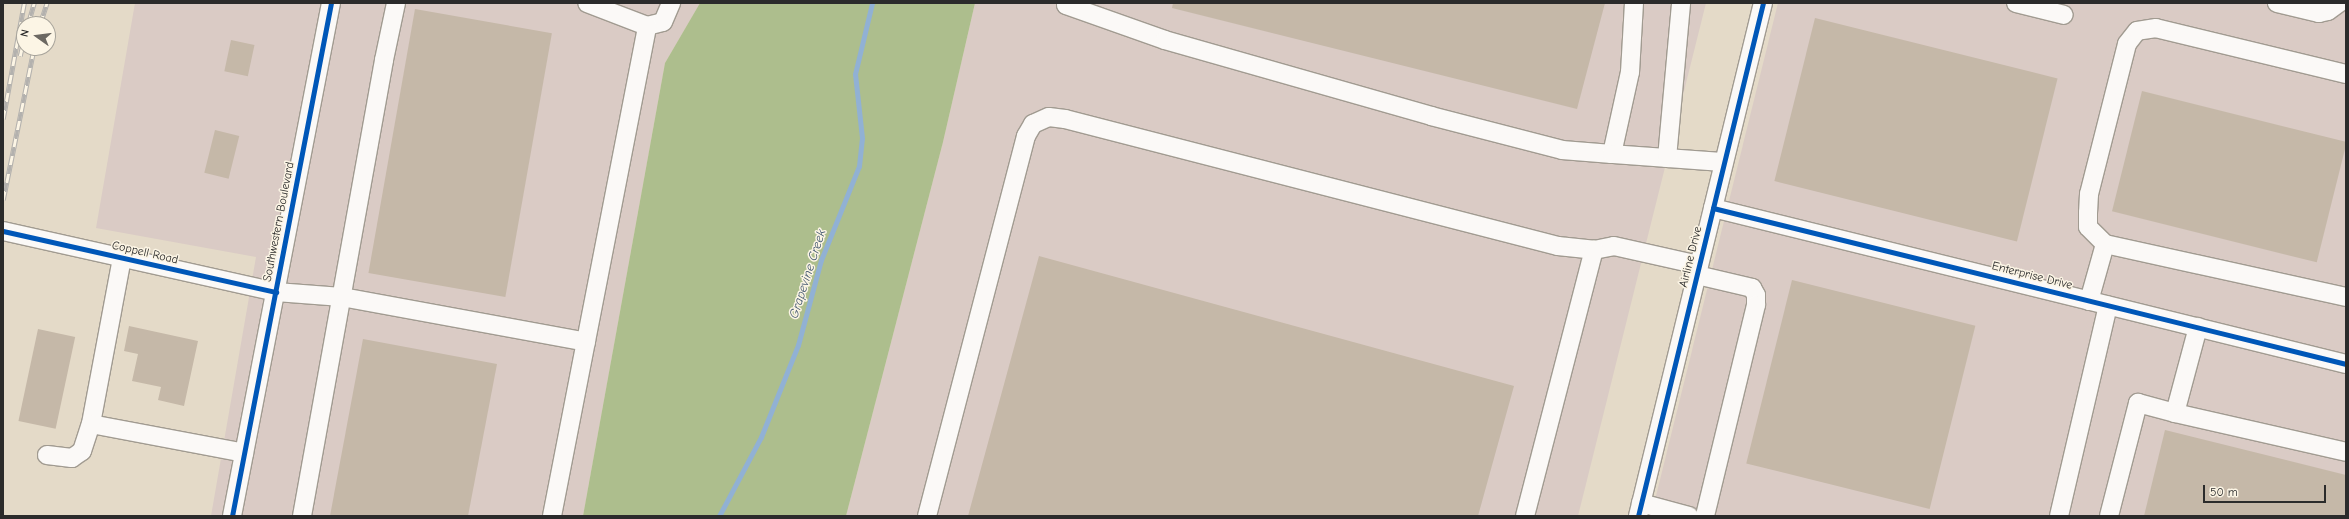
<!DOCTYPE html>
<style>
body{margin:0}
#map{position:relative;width:2349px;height:519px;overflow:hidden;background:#e4dac8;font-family:"Comic Neue",sans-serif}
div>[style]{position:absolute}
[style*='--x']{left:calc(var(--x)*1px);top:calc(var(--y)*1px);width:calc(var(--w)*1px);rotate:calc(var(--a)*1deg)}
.industrial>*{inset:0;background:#dacbc5}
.forest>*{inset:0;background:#adbe8d}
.stream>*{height:5px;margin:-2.5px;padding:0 2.5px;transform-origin:2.5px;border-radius:2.5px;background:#91b1d4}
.building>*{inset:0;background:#c5b8a8;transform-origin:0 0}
.roads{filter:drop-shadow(1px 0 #a19b91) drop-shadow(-1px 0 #a19b91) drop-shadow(0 1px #a19b91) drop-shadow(0 -1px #a19b91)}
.minor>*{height:18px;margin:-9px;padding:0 9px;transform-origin:9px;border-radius:9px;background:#fbf9f7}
.rail>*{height:4.5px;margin-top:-2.25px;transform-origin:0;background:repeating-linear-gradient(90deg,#fcf5e5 0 9px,#b3b1ae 0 18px);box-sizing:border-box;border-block:1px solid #b3b1ae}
.cycleway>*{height:5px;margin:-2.5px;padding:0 2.5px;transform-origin:2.5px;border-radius:2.5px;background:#0057b8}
span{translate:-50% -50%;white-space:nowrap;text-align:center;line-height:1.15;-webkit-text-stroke:3px #fcf5e5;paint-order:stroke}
.street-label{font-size:12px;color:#2b2b2b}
.water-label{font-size:13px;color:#455a71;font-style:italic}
.frame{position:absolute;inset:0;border:4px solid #2b2b2b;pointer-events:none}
.north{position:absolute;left:16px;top:16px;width:40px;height:40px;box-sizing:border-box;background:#fcf5e5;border:1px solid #a8a49b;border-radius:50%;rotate:284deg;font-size:11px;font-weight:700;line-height:16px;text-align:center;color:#2b2b2b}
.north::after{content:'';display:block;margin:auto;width:14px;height:18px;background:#6c6862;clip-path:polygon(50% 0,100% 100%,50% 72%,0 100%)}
.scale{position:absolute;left:2203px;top:485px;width:123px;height:18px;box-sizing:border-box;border:2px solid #2b2b2b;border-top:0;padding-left:5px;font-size:12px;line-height:14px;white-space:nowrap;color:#2b2b2b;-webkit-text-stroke:3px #fcf5e5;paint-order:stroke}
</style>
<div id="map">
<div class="industrial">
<div style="clip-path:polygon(135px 3px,700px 3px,665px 63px,583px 516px,211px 516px,256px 257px,96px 228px)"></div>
<div style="clip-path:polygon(975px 3px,1706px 3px,1578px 516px,846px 516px,943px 142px)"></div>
<div style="clip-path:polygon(1778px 3px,2346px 3px,2346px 516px,1651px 516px)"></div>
</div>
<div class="forest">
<div style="clip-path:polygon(700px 3px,975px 3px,943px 142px,846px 516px,583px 516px,665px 63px)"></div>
</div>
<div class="stream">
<div style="--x:719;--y:516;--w:89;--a:-62"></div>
<div style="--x:761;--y:437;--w:99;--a:-68.1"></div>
<div style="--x:798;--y:345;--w:88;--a:-74.9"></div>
<div style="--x:821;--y:260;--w:101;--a:-68"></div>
<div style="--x:859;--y:166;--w:28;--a:-84"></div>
<div style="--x:862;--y:138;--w:64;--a:-96.2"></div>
<div style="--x:855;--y:74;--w:73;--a:-76.5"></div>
</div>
<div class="building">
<div style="clip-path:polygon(1173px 3px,1605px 3px,1577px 109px,1172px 8px)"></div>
<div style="left:415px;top:9px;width:139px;height:268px;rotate:10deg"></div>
<div style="left:1815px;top:18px;width:250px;height:168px;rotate:14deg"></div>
<div style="left:231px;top:40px;width:24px;height:32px;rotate:12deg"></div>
<div style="left:2142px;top:91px;width:211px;height:124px;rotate:14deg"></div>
<div style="left:215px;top:130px;width:25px;height:44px;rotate:14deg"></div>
<div style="clip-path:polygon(1039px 256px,1514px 386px,1478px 516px,968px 516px)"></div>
<div style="left:1792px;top:280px;width:189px;height:189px;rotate:14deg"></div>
<div style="clip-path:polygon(129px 326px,198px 341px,184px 406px,158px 400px,161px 387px,132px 381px,138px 354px,124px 351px)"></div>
<div style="left:38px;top:329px;width:38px;height:94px;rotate:12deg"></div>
<div style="clip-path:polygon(363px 339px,497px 364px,468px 516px,330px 516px)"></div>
<div style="clip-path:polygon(2165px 430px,2346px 475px,2346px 516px,2144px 516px)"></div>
</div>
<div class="roads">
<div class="minor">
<div style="--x:1067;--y:3;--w:2;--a:117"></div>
<div style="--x:1066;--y:5;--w:105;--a:19.5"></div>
<div style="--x:1165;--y:40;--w:277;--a:15.9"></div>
<div style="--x:1431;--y:116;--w:135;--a:14.5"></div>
<div style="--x:1562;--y:150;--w:50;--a:4.6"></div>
<div style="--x:1634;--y:3;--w:69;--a:93.3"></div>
<div style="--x:1630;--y:72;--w:84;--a:102.4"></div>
<div style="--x:1612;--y:154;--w:112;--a:4.1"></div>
<div style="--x:2016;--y:3;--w:49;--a:14"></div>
<div style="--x:2277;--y:3;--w:43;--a:13.4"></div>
<div style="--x:2319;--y:13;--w:9;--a:-13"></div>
<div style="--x:2328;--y:11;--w:14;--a:-36"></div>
<div style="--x:647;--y:26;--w:16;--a:-14"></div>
<div style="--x:663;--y:22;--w:21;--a:-67"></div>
<div style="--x:2346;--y:74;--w:195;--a:-166.4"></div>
<div style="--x:2156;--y:28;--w:19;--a:171"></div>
<div style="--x:2137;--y:31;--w:16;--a:128"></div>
<div style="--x:2127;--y:44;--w:155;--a:104.2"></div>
<div style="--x:2089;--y:194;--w:19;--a:93"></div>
<div style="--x:2088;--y:213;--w:14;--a:90"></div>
<div style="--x:2088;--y:227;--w:24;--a:45"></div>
<div style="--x:2105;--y:244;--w:247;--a:12.4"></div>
<div style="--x:1667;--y:158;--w:156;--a:-84.8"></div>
<div style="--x:1713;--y:208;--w:652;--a:13.84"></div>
<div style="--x:3;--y:231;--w:280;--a:12.6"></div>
<div style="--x:276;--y:292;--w:66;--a:4.3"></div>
<div style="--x:342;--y:297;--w:248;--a:10.4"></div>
<div style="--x:122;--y:258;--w:169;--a:100.6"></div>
<div style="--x:91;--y:424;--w:156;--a:10.7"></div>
<div style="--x:1697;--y:275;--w:57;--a:13.3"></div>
<div style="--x:1752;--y:288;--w:8;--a:60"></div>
<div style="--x:1756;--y:295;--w:10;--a:90"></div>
<div style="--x:1756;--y:305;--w:217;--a:103.6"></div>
<div style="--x:2089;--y:301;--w:59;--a:-74.3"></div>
<div style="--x:2175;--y:413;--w:89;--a:-75"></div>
<div style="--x:47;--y:455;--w:25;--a:7"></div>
<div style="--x:72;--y:458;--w:12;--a:-35"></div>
<div style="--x:82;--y:451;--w:28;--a:-72"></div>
<div style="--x:1641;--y:503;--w:50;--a:15.2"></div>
<div style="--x:232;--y:516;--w:522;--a:-79.08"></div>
<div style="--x:302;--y:516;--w:463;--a:-79.8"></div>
<div style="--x:384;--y:60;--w:58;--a:-78.1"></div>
<div style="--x:552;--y:516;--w:499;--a:-79"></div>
<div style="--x:647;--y:26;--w:64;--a:-159"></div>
<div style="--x:927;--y:516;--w:393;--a:-75.4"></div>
<div style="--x:1026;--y:136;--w:14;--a:-60"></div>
<div style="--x:1033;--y:124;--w:17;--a:-24"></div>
<div style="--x:1049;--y:117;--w:16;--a:7"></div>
<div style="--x:1065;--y:119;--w:509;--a:14.45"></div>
<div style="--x:1558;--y:246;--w:36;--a:6"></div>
<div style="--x:1594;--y:250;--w:20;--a:-11"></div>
<div style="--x:1614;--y:246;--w:87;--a:12.6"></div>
<div style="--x:1525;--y:516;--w:275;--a:-75.5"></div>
<div style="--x:1638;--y:516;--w:528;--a:-76.31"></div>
<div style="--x:2059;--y:516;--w:216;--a:-76.9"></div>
<div style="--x:2109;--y:516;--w:117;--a:-75.6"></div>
<div style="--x:2138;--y:403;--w:38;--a:15"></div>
<div style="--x:2175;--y:413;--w:175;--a:12.8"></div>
</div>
</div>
<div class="rail">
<div style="--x:28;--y:24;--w:22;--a:-74"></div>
<div style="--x:40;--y:24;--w:22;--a:-72"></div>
<div style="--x:20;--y:56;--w:17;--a:-77"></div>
<div style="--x:3;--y:119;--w:118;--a:-79.7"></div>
<div style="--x:3;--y:200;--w:155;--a:-78.5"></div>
</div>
<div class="cycleway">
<div style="--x:1713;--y:208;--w:652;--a:13.84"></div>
<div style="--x:3;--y:231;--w:280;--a:12.6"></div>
<div style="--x:232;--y:516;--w:522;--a:-79.08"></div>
<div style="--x:1638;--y:516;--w:528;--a:-76.31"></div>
</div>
<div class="street-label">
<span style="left:279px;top:222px;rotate:-79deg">Southwestern Boulevard</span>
<span style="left:145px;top:253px;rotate:13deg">Coppell Road</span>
<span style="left:1691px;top:257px;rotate:-76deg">Airline Drive</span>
<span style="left:2032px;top:276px;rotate:14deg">Enterprise Drive</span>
</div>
<div class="water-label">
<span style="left:808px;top:274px;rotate:-72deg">Grapevine Creek</span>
</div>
<div class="frame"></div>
<div class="north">N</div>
<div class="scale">50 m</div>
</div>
